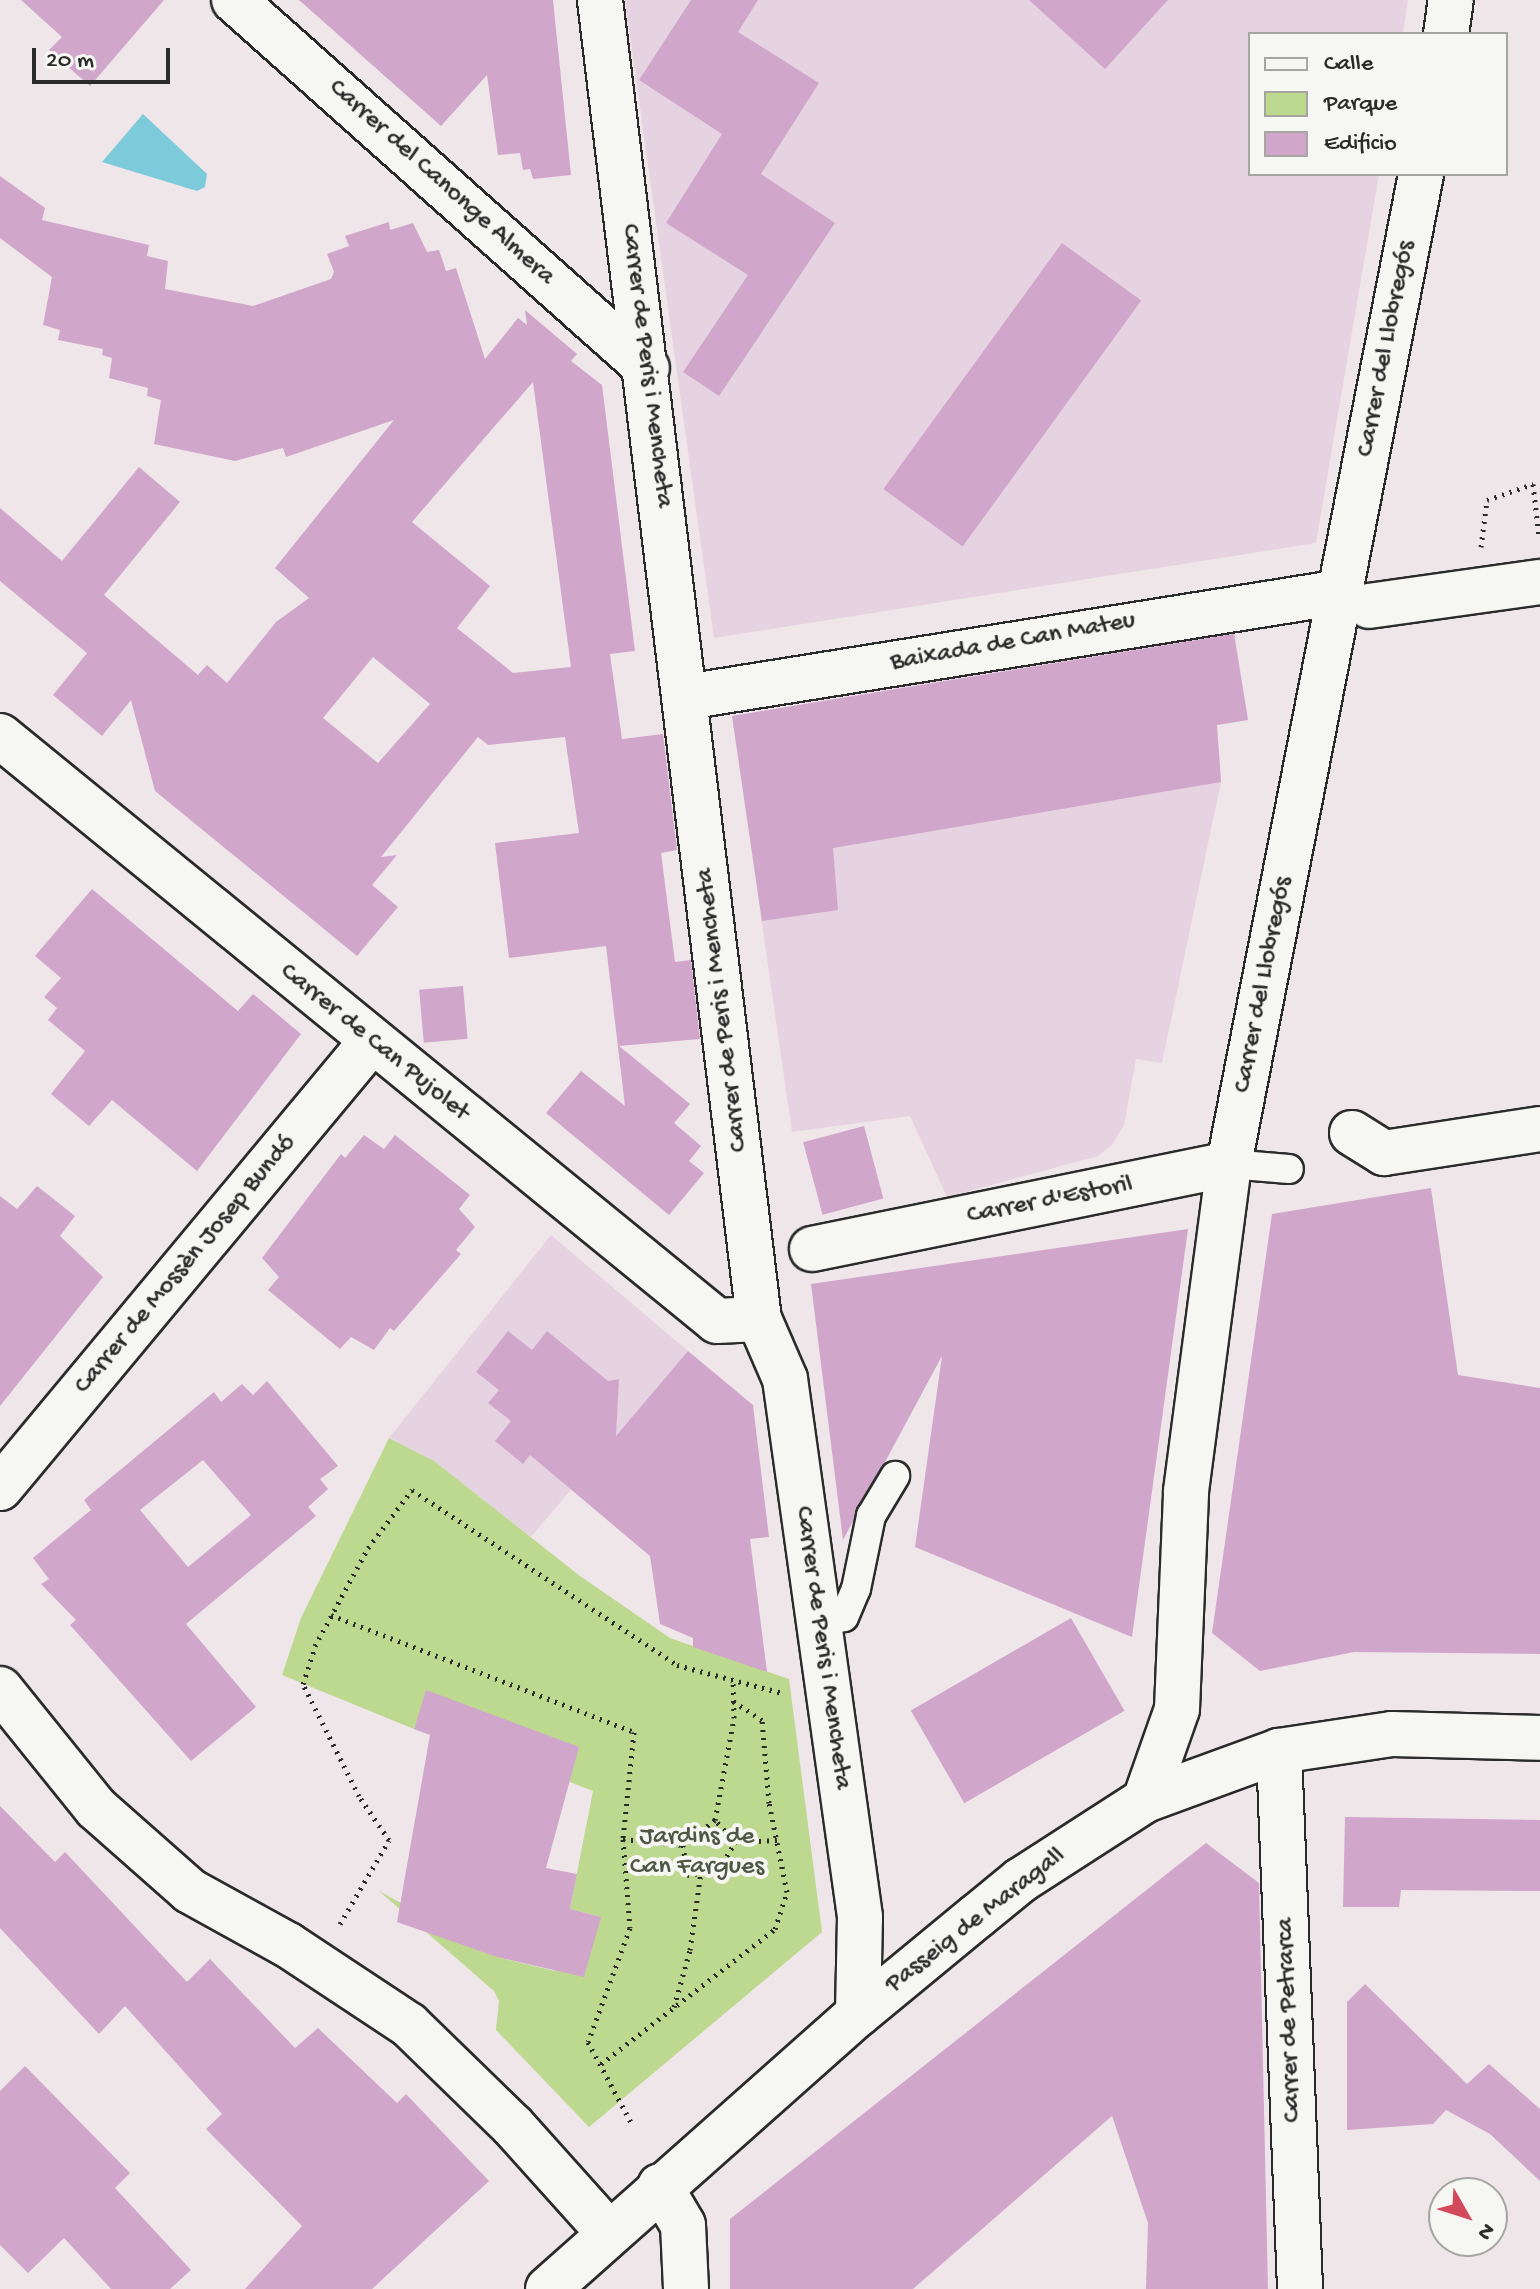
<!DOCTYPE html>
<meta charset="utf-8">
<style>
body{margin:0}
#map{position:relative;width:1540px;height:2289px;overflow:hidden;background:#efe6ea;font-family:"Gochi Hand",sans-serif}
div>[style]{position:absolute}
[style*='--x']{left:calc(var(--x)*1px);top:calc(var(--y)*1px);width:calc(var(--w)*1px);rotate:calc(var(--a)*1deg)}
.built>*{inset:0;background:#e6d3e1}
.green>*{inset:0;background:#bdd88f}
.water>*{inset:0;background:#7dcadb}
.building>*{inset:0;background:#d1a6cb;transform-origin:0 0}
.path>*{height:5px;margin-top:-2.5px;transform-origin:0;background:repeating-linear-gradient(90deg,#2b2b2b 0 2px,transparent 0 8px)}
.roads{filter:drop-shadow(2px 0 #2b2b2b) drop-shadow(-2px 0 #2b2b2b) drop-shadow(0 2px #2b2b2b) drop-shadow(0 -2px #2b2b2b)}
.lane>*{height:28px;margin:-14px;padding:0 14px;transform-origin:14px;border-radius:14px;background:#f6f6f2}
.street>*{height:44px;margin:-22px;padding:0 22px;transform-origin:22px;border-radius:22px;background:#f6f6f2}
.secondary>*{height:44px;margin:-22px;padding:0 22px;transform-origin:22px;border-radius:22px;background:#f6f6f2}
span{translate:-50% -50%;white-space:nowrap;text-align:center;line-height:1.15;-webkit-text-stroke:8px #f6f6f2;paint-order:stroke}
.street-label{font-size:26px;color:#2b2b2b}
.park-label{font-size:26px;color:#505644}
.legend{position:absolute;left:1248px;top:32px;width:260px;height:144px;box-sizing:border-box;background:#f6f6f2;border:2px solid #a5a5a2;margin:0;padding:10px 14px;list-style:none;font-size:24px;color:#2b2b2b}
.legend li{display:flex;align-items:center;gap:16px;height:40px}
.legend b{width:40px;border:2px solid #a5a5a2}
.north{position:absolute;left:1428px;top:2177px;width:80px;height:80px;box-sizing:border-box;background:#f6f6f2;border:2px solid #a5a5a2;border-radius:50%;rotate:129deg;font-size:22px;font-weight:700;line-height:32px;text-align:center;color:#2b2b2b}
.north::after{content:'';display:block;margin:auto;width:28px;height:36px;background:#d1495b;clip-path:polygon(50% 0,100% 100%,50% 72%,0 100%)}
.scale{position:absolute;left:32px;top:48px;width:138px;height:36px;box-sizing:border-box;border:4px solid #2b2b2b;border-top:0;padding-left:10px;font-size:24px;line-height:28px;white-space:nowrap;color:#2b2b2b;-webkit-text-stroke:6px #f6f6f2;paint-order:stroke}
</style>
<div id="map">
<div class="built">
<div style="clip-path:polygon(625px 0,1408px 0,1403px 34px,1250px 34px,1250px 174px,1379px 174px,1316px 543px,714px 638px)"></div>
<div style="clip-path:polygon(1234px 631px,1248px 720px,1217px 725px,1221px 782px,1162px 1063px,1136px 1059px,1124px 1125px,1112px 1145px,1098px 1156px,947px 1197px,910px 1116px,792px 1132px,732px 716px)"></div>
<div style="clip-path:polygon(551px 1235px,688px 1351px,531px 1537px,434px 1461px,389px 1438px)"></div>
</div>
<div class="green">
<div style="clip-path:polygon(389px 1438px,434px 1461px,580px 1576px,670px 1638px,789px 1679px,822px 1932px,589px 2127px,496px 2030px,499px 2001px,494px 1991px,379px 1891px,501px 1958px,555px 1971px,601px 1917px,570px 1909px,593px 1791px,416px 1723px,414px 1729px,282px 1675px,301px 1618px)"></div>
</div>
<div class="water">
<div style="clip-path:polygon(143px 114px,207px 174px,205px 187px,197px 191px,102px 162px)"></div>
</div>
<div class="building">
<div style="clip-path:polygon(21px 0,164px 0,90px 86px,49px 50px,62px 37px)"></div>
<div style="clip-path:polygon(299px 0,553px 0,571px 175px,533px 179px,530px 169px,523px 170px,520px 153px,498px 155px,487px 75px,441px 126px)"></div>
<div style="clip-path:polygon(691px 0,758px 0,738px 32px,819px 83px,761px 174px,835px 223px,719px 396px,683px 372px,748px 275px,666px 223px,722px 134px,639px 80px)"></div>
<div style="clip-path:polygon(1029px 0,1168px 0,1105px 69px)"></div>
<div style="clip-path:polygon(evenodd,0 176px,45px 208px,42px 220px,149px 245px,147px 256px,168px 261px,165px 289px,253px 306px,331px 279px,334px 272px,327px 254px,349px 246px,345px 236px,389px 222px,390px 230px,413px 223px,427px 252px,439px 250px,446px 271px,456px 268px,485px 359px,518px 318px,527px 325px,525px 310px,577px 354px,571px 361px,602px 385px,635px 651px,610px 654px,622px 739px,663px 734px,677px 850px,661px 853px,675px 962px,691px 960px,700px 1039px,619px 1046px,690px 1104px,674px 1123px,701px 1146px,689px 1161px,704px 1173px,669px 1215px,546px 1113px,581px 1071px,625px 1106px,606px 946px,509px 958px,495px 843px,579px 833px,565px 737px,488px 745px,478px 737px,381px 857px,397px 855px,372px 885px,398px 907px,357px 956px,155px 791px,131px 700px,102px 736px,53px 695px,87px 653px,0 581px,0 508px,62px 561px,139px 467px,180px 502px,104px 595px,198px 675px,207px 665px,227px 683px,276px 622px,309px 598px,275px 568px,394px 420px,286px 457px,283px 448px,235px 461px,154px 444px,161px 400px,147px 396px,148px 388px,109px 378px,112px 358px,102px 355px,103px 349px,58px 340px,60px 330px,43px 325px,52px 277px,0 238px,0 176px,533px 382px,571px 667px,513px 673px,457px 628px,490px 586px,412px 522px,533px 382px,0 176px,373px 657px,430px 704px,378px 763px,323px 718px,373px 657px)"></div>
<div style="left:1062px;top:243px;width:98px;height:304px;rotate:36deg"></div>
<div style="clip-path:polygon(1234px 634px,1248px 720px,1217px 725px,1221px 782px,833px 848px,838px 910px,762px 921px,732px 716px)"></div>
<div style="clip-path:polygon(92px 889px,238px 1011px,253px 994px,301px 1034px,197px 1171px,112px 1100px,89px 1126px,51px 1094px,85px 1051px,48px 1020px,57px 1008px,44px 997px,61px 978px,35px 956px)"></div>
<div style="left:463px;top:986px;width:53px;height:44px;rotate:85deg"></div>
<div style="left:864px;top:1126px;width:75px;height:63px;rotate:75deg"></div>
<div style="clip-path:polygon(364px 1135px,384px 1149px,395px 1135px,470px 1195px,459px 1209px,475px 1227px,456px 1250px,461px 1254px,394px 1331px,390px 1328px,374px 1350px,351px 1337px,340px 1349px,268px 1290px,279px 1277px,262px 1258px,341px 1154px,345px 1158px)"></div>
<div style="clip-path:polygon(37px 1186px,75px 1216px,60px 1236px,103px 1277px,0 1406px,0 1196px,17px 1209px)"></div>
<div style="clip-path:polygon(1431px 1188px,1458px 1375px,1540px 1388px,1540px 1654px,1354px 1652px,1260px 1671px,1212px 1633px,1272px 1214px)"></div>
<div style="clip-path:polygon(1188px 1229px,1132px 1637px,915px 1547px,942px 1356px,843px 1540px,811px 1284px)"></div>
<div style="clip-path:polygon(508px 1331px,532px 1350px,547px 1331px,608px 1381px,619px 1379px,616px 1436px,688px 1351px,753px 1405px,769px 1537px,750px 1539px,767px 1672px,693px 1647px,693px 1638px,660px 1624px,650px 1556px,530px 1455px,523px 1464px,495px 1441px,511px 1421px,488px 1403px,499px 1390px,476px 1372px)"></div>
<div style="clip-path:polygon(evenodd,267px 1381px,338px 1466px,320px 1479px,328px 1489px,308px 1507px,316px 1516px,186px 1624px,256px 1707px,191px 1761px,70px 1625px,76px 1620px,41px 1584px,49px 1579px,33px 1558px,91px 1510px,84px 1500px,214px 1392px,221px 1402px,242px 1384px,253px 1395px,267px 1381px,203px 1460px,251px 1515px,188px 1567px,140px 1510px,203px 1460px)"></div>
<div style="left:1071px;top:1618px;width:107px;height:185px;rotate:60deg"></div>
<div style="clip-path:polygon(426px 1690px,579px 1747px,546px 1868px,577px 1874px,570px 1909px,601px 1917px,584px 1977px,497px 1957px,397px 1922px,430px 1735px,414px 1729px)"></div>
<div style="clip-path:polygon(0 1806px,55px 1862px,65px 1852px,187px 1982px,210px 1959px,295px 2048px,318px 2028px,397px 2103px,406px 2094px,489px 2181px,372px 2289px,245px 2289px,302px 2226px,206px 2129px,222px 2114px,125px 2006px,99px 2034px,0 1928px)"></div>
<div style="clip-path:polygon(1345px 1817px,1540px 1820px,1540px 1891px,1401px 1890px,1399px 1907px,1343px 1907px)"></div>
<div style="clip-path:polygon(1206px 1843px,1259px 1883px,1268px 2289px,1146px 2289px,1148px 2223px,1112px 2116px,913px 2289px,730px 2289px,730px 2219px)"></div>
<div style="clip-path:polygon(1365px 1984px,1467px 2084px,1489px 2064px,1540px 2109px,1540px 2181px,1490px 2134px,1446px 2110px,1433px 2124px,1347px 2130px,1347px 2002px)"></div>
<div style="clip-path:polygon(25px 2066px,130px 2173px,115px 2188px,191px 2270px,170px 2289px,111px 2289px,64px 2238px,28px 2273px,0 2245px,0 2091px)"></div>
</div>
<div class="path">
<div style="--x:1481;--y:547;--w:47;--a:-82.7"></div>
<div style="--x:1487;--y:500;--w:49;--a:-19.2"></div>
<div style="--x:1533;--y:484;--w:53;--a:83.5"></div>
<div style="--x:331;--y:1615;--w:325;--a:21.1"></div>
<div style="--x:634;--y:1732;--w:108;--a:95.9"></div>
<div style="--x:623;--y:1839;--w:89;--a:85.5"></div>
<div style="--x:630;--y:1928;--w:121;--a:110.2"></div>
<div style="--x:588;--y:2042;--w:93;--a:61.8"></div>
<div style="--x:715;--y:1820;--w:41;--a:142"></div>
<div style="--x:683;--y:1845;--w:30;--a:82"></div>
<div style="--x:687;--y:1875;--w:32;--a:-9"></div>
<div style="--x:719;--y:1870;--w:32;--a:-60"></div>
<div style="--x:735;--y:1842;--w:30;--a:-132"></div>
<div style="--x:715;--y:1820;--w:104;--a:-79.4"></div>
<div style="--x:734;--y:1718;--w:40;--a:-91.4"></div>
<div style="--x:623;--y:1839;--w:60;--a:5.7"></div>
<div style="--x:735;--y:1842;--w:42;--a:-2.7"></div>
<div style="--x:340;--y:1924;--w:97;--a:-59.7"></div>
<div style="--x:389;--y:1840;--w:53;--a:-124.3"></div>
<div style="--x:359;--y:1796;--w:125;--a:-116.6"></div>
<div style="--x:303;--y:1684;--w:40;--a:-72"></div>
<div style="--x:315;--y:1646;--w:111;--a:-61.6"></div>
<div style="--x:368;--y:1548;--w:73;--a:-52.8"></div>
<div style="--x:412;--y:1490;--w:318;--a:33.4"></div>
<div style="--x:677;--y:1665;--w:109;--a:14.9"></div>
<div style="--x:674;--y:2007;--w:59;--a:-74.3"></div>
<div style="--x:690;--y:1950;--w:79;--a:-82"></div>
<div style="--x:601;--y:2064;--w:220;--a:-37.8"></div>
<div style="--x:775;--y:1929;--w:39;--a:-72"></div>
<div style="--x:787;--y:1892;--w:91;--a:-101.4"></div>
<div style="--x:769;--y:1803;--w:83;--a:-94.8"></div>
<div style="--x:762;--y:1720;--w:35;--a:-147"></div>
</div>
<div class="roads">
<div class="lane">
<div style="--x:1229;--y:1164;--w:60;--a:4.8"></div>
<div style="--x:817;--y:1622;--w:27;--a:-10"></div>
<div style="--x:844;--y:1617;--w:30;--a:-67"></div>
<div style="--x:856;--y:1589;--w:75;--a:-78.4"></div>
<div style="--x:871;--y:1516;--w:47;--a:-59"></div>
</div>
<div class="street">
<div style="--x:234;--y:0;--w:553;--a:41.7"></div>
<div style="--x:600;--y:0;--w:1329;--a:83.13"></div>
<div style="--x:759;--y:1319;--w:65;--a:66.6"></div>
<div style="--x:785;--y:1379;--w:543;--a:82.06"></div>
<div style="--x:860;--y:1917;--w:97;--a:91.2"></div>
<div style="--x:1446;--y:34;--w:34;--a:-82"></div>
<div style="--x:1369;--y:606;--w:173;--a:-8"></div>
<div style="--x:686;--y:697;--w:663;--a:-9.11"></div>
<div style="--x:0;--y:736;--w:925;--a:39.21"></div>
<div style="--x:717;--y:1321;--w:42;--a:-2.7"></div>
<div style="--x:1352;--y:1133;--w:38;--a:32"></div>
<div style="--x:1384;--y:1153;--w:158;--a:-8.7"></div>
<div style="--x:812;--y:1249;--w:426;--a:-11.5"></div>
<div style="--x:0;--y:1488;--w:580;--a:-50.25"></div>
<div style="--x:0;--y:1689;--w:153;--a:51.1"></div>
<div style="--x:96;--y:1808;--w:125;--a:41.4"></div>
<div style="--x:190;--y:1891;--w:112;--a:28.9"></div>
<div style="--x:288;--y:1945;--w:145;--a:33.5"></div>
<div style="--x:409;--y:2025;--w:144;--a:44.2"></div>
<div style="--x:512;--y:2125;--w:144;--a:48.1"></div>
<div style="--x:1279;--y:1751;--w:538;--a:87.76"></div>
<div style="--x:1145;--y:1800;--w:96;--a:-70.6"></div>
<div style="--x:1177;--y:1709;--w:218;--a:-87.6"></div>
<div style="--x:1186;--y:1491;--w:330;--a:-82.5"></div>
<div style="--x:1229;--y:1164;--w:1008;--a:-79.02"></div>
<div style="--x:660;--y:2186;--w:45;--a:59.5"></div>
<div style="--x:683;--y:2225;--w:64;--a:87.3"></div>
</div>
<div class="secondary">
<div style="--x:548;--y:2289;--w:414;--a:-41.6"></div>
<div style="--x:858;--y:2014;--w:154;--a:-39.5"></div>
<div style="--x:977;--y:1916;--w:57;--a:-39.3"></div>
<div style="--x:1021;--y:1880;--w:148;--a:-32.8"></div>
<div style="--x:1145;--y:1800;--w:143;--a:-20.1"></div>
<div style="--x:1279;--y:1751;--w:114;--a:-8.6"></div>
<div style="--x:1392;--y:1734;--w:148;--a:1.5"></div>
</div>
</div>
<div class="street-label">
<span style="left:441px;top:183px;rotate:42deg">Carrer del Canonge Almera</span>
<span style="left:1387px;top:349px;rotate:-79deg">Carrer del Llobregós</span>
<span style="left:646px;top:366px;rotate:83deg">Carrer de Peris i Mencheta</span>
<span style="left:1013px;top:643px;rotate:-10deg">Baixada de Can Mateu</span>
<span style="left:1264px;top:985px;rotate:-79deg">Carrer del Llobregós</span>
<span style="left:723px;top:1010px;rotate:-97deg">Carrer de Peris i Mencheta</span>
<span style="left:374px;top:1043px;rotate:39deg">Carrer de Can Pujolet</span>
<span style="left:1050px;top:1201px;rotate:-11deg">Carrer d'Estoril</span>
<span style="left:186px;top:1265px;rotate:-50deg">Carrer de Mossèn Josep Bundó</span>
<span style="left:822px;top:1648px;rotate:82deg">Carrer de Peris i Mencheta</span>
<span style="left:976px;top:1921px;rotate:-38deg">Passeig de Maragall</span>
<span style="left:1290px;top:2020px;rotate:-92deg">Carrer de Petrarca</span>
</div>
<div class="park-label">
<span style="left:697px;top:1853px">Jardins de<br>Can Fargues</span>
</div>
<ul class="legend">
<li><b style="height:10px;background:#f6f6f2"></b>Calle</li>
<li><b style="height:22px;background:#bdd88f"></b>Parque</li>
<li><b style="height:22px;background:#d1a6cb"></b>Edificio</li>
</ul>
<div class="north">N</div>
<div class="scale">20 m</div>
</div>
